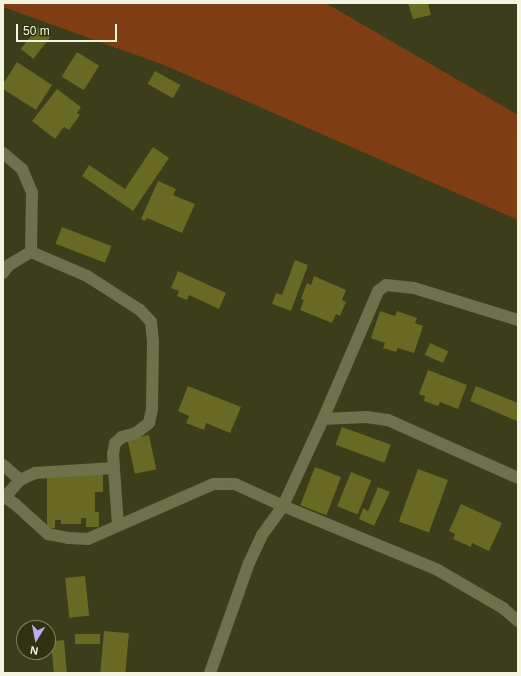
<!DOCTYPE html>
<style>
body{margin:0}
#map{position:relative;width:521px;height:676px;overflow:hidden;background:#3c3d1a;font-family:Helvetica,sans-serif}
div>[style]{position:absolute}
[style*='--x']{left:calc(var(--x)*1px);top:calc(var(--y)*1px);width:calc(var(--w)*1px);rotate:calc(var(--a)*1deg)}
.green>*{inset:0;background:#7e3d12}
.building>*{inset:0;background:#686922;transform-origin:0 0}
.minor>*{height:12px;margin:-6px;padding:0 6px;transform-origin:6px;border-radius:6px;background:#6f704c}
span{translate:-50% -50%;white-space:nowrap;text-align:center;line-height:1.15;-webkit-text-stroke:3.5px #323210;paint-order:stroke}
.frame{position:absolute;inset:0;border:4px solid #f3f4e0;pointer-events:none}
.north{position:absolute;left:16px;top:620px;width:40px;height:40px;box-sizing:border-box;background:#323210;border:1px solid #7f8063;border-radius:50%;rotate:190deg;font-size:11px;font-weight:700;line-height:16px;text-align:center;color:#f3f4e0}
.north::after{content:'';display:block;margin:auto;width:14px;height:18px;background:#b6acf8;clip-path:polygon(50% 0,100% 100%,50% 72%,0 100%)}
.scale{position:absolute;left:16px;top:24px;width:101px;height:18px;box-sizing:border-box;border:2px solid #f3f4e0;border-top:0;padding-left:5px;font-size:12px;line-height:14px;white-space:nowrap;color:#f3f4e0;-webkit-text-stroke:3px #323210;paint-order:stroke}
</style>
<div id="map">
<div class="green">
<div style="clip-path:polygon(3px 3px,324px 3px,329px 5px,518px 115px,518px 220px,164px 65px,3px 7px)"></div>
</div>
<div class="building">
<div style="clip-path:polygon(408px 3px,428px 3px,431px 15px,413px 19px)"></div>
<div style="left:38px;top:27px;width:16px;height:28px;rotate:38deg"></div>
<div style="left:77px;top:52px;width:26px;height:29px;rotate:32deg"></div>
<div style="clip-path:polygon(17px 62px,52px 85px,36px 110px,3px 89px,3px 84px)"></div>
<div style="left:155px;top:71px;width:29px;height:15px;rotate:29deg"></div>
<div style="clip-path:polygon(57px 89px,81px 107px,77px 113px,80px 115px,69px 130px,64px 127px,55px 139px,32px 121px)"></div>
<div style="clip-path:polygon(153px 147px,169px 158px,133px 211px,82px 176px,89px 165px,125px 189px)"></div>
<div style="clip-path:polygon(158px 181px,176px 189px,173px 195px,195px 204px,182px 233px,147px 218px,145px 221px,141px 219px)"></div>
<div style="left:62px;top:227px;width:53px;height:18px;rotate:21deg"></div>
<div style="clip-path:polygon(295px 260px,308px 265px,291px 311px,272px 304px,276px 293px,282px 295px)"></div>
<div style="clip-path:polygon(178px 271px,226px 293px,219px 309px,189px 295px,187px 300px,177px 296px,179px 291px,171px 288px)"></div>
<div style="clip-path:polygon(314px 276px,346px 290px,342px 300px,346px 302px,340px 316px,336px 314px,332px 323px,300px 310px,304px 300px,301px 299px,307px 283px,311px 285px)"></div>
<div style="clip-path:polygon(380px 311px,395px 316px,397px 311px,417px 318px,415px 323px,423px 326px,414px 353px,398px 348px,396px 352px,383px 348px,385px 343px,371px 338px)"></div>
<div style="left:430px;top:343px;width:20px;height:13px;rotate:24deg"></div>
<div style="clip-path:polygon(428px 370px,467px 385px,458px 409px,440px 402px,438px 406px,424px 401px,425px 396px,419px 394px)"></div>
<div style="clip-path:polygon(188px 386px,241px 407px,230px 433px,206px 423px,204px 430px,186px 423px,189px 416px,178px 411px)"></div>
<div style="clip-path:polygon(476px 386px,518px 403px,517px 421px,470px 401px)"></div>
<div style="left:342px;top:427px;width:52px;height:19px;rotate:20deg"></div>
<div style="left:149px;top:435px;width:35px;height:22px;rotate:78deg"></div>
<div style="left:315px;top:467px;width:28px;height:41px;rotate:21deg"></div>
<div style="left:418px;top:469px;width:32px;height:56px;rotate:20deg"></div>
<div style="left:351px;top:472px;width:22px;height:37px;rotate:22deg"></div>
<div style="clip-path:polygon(47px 474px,103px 474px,103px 492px,95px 492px,95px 512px,99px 512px,99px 527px,86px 527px,86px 518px,81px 518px,81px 524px,61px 524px,61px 520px,55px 520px,55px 528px,47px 528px)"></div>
<div style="clip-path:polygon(378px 487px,390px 492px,374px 526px,359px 519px,363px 508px,368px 511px)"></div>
<div style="clip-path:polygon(461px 504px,502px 523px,489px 551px,472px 543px,471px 547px,453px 539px,455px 534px,449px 531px)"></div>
<div style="left:85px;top:576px;width:40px;height:20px;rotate:84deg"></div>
<div style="left:104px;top:631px;width:25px;height:42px;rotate:5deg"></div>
<div style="left:100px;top:634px;width:10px;height:25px;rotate:90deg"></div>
<div style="left:64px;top:640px;width:33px;height:13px;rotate:85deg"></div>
</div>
<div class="minor">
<div style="--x:3;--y:153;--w:25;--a:40"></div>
<div style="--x:22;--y:169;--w:26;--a:67"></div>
<div style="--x:32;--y:193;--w:59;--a:91"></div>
<div style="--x:31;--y:252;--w:61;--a:23.2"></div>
<div style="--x:87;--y:276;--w:63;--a:32.7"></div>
<div style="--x:140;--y:310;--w:16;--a:47"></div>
<div style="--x:151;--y:322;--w:20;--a:84"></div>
<div style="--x:153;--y:342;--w:67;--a:90.9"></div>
<div style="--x:152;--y:409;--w:14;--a:102"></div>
<div style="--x:149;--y:423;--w:16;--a:142"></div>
<div style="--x:136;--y:433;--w:15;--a:164"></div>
<div style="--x:122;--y:437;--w:9;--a:139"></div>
<div style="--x:115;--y:443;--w:11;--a:100"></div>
<div style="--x:113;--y:454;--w:71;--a:86"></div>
<div style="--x:3;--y:273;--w:10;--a:-53"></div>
<div style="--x:9;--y:265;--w:26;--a:-31"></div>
<div style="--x:323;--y:419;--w:43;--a:-2.7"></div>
<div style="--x:366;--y:417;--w:22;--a:8"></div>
<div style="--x:388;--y:420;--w:142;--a:24"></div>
<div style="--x:3;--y:465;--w:23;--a:41"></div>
<div style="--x:3;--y:496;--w:14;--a:34"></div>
<div style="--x:15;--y:504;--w:45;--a:42.3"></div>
<div style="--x:48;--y:534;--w:20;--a:11"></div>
<div style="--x:68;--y:538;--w:20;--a:3"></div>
<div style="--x:88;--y:539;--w:137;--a:-23.7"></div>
<div style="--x:213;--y:484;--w:22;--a:0"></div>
<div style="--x:235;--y:484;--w:53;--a:24.6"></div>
<div style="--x:283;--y:506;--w:165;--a:22.4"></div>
<div style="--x:436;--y:569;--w:78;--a:30.2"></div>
<div style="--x:503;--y:608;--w:20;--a:41"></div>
<div style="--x:6;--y:496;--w:21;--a:-49"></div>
<div style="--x:20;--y:480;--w:17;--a:-25"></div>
<div style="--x:35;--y:473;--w:79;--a:-3.6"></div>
<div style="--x:210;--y:673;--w:117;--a:-70.5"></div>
<div style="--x:249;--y:563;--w:31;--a:-65"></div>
<div style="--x:262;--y:535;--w:36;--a:-54"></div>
<div style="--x:283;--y:506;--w:96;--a:-65.3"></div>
<div style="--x:323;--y:419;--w:139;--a:-66.7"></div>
<div style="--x:378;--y:291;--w:10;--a:-37"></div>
<div style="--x:386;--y:285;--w:28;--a:6"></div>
<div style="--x:414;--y:288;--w:109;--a:17.1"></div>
</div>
<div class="frame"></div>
<div class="north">N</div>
<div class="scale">50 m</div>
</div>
